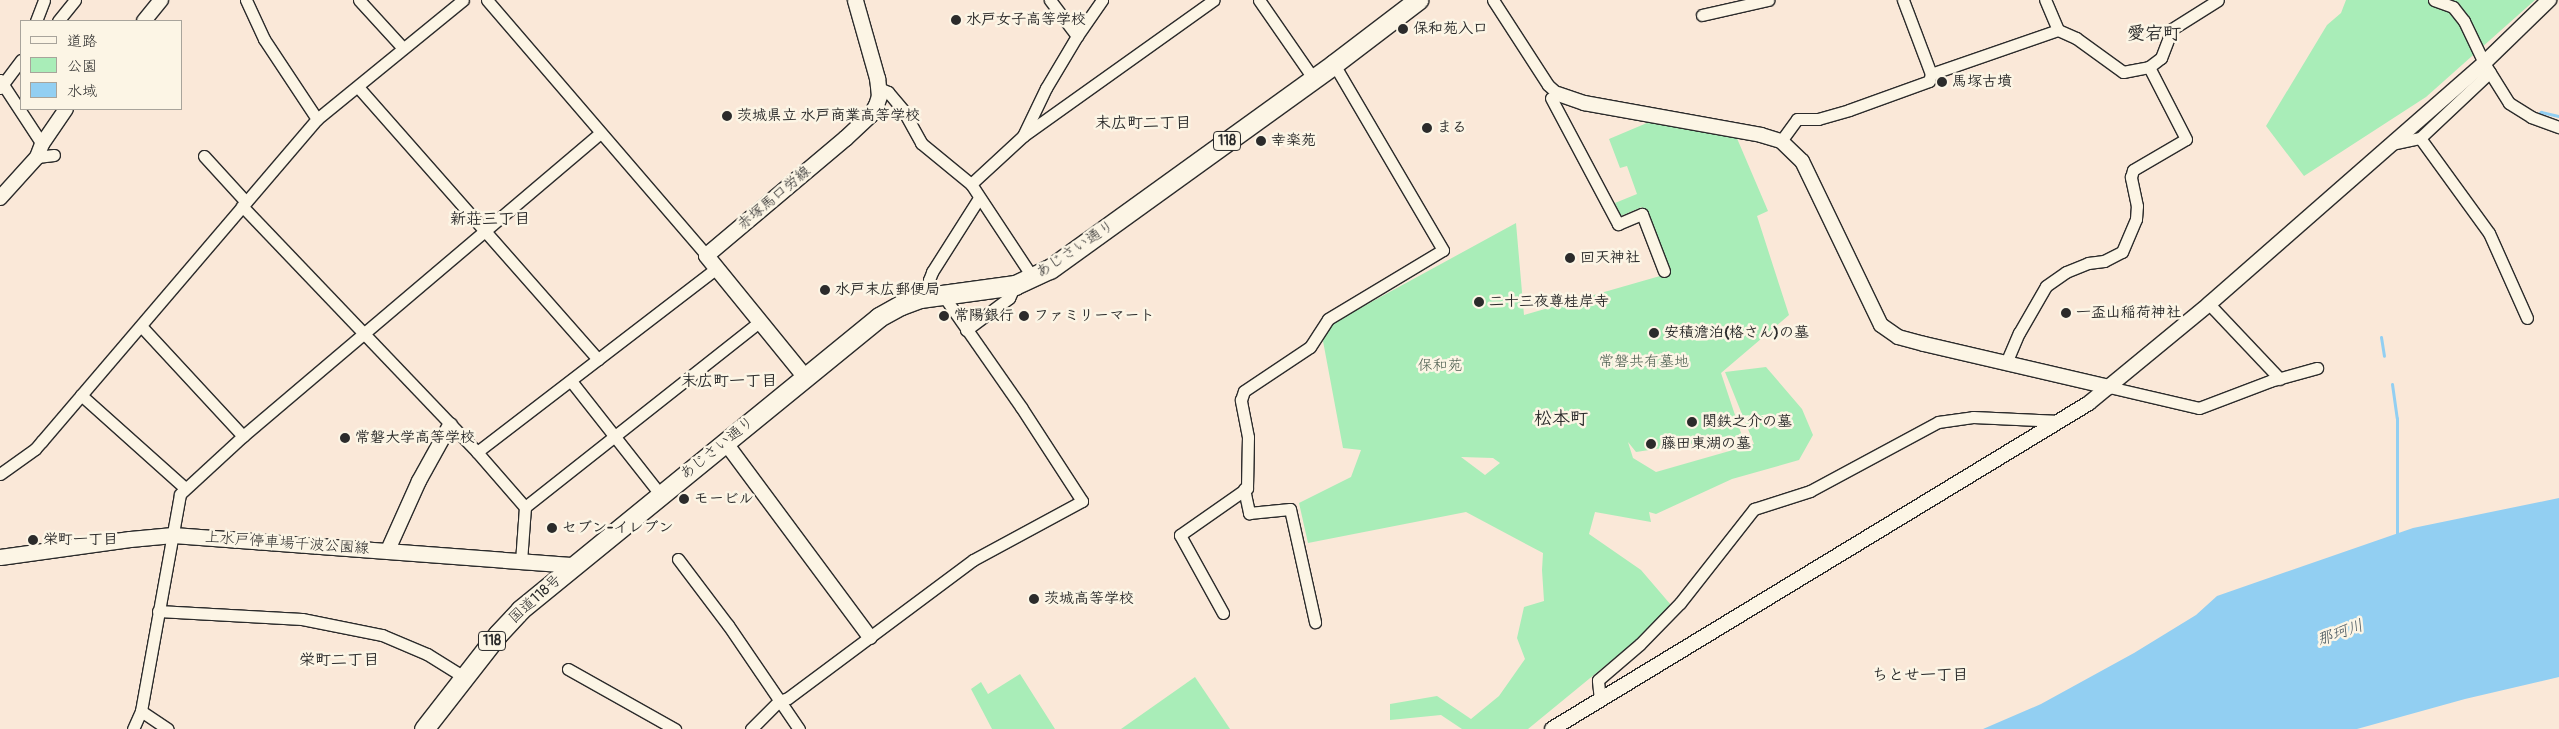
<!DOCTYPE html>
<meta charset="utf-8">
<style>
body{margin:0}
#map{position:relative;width:2559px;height:729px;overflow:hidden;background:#fae8d8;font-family:Pangolin,"Klee One",sans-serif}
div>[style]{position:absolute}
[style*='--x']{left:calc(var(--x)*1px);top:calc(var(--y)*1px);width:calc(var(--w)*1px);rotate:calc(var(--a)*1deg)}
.green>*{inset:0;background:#a9edb8}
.water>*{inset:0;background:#92cff2}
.stream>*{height:3px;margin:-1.5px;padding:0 1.5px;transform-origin:1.5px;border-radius:1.5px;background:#92cff2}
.roads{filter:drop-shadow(1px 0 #2b2b2b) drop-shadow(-1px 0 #2b2b2b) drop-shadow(0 1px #2b2b2b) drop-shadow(0 -1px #2b2b2b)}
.minor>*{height:11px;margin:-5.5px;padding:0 5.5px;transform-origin:5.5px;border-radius:5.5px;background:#fcf5e5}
.tertiary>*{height:14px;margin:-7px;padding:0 7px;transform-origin:7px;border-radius:7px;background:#fcf5e5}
.secondary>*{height:15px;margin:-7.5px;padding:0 7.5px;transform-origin:7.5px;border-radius:7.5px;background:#fcf5e5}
.trunk>*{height:19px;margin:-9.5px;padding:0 9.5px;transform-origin:9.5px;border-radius:9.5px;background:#fcf5e5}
.dots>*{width:14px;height:14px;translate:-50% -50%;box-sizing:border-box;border:2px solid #fcf5e5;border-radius:50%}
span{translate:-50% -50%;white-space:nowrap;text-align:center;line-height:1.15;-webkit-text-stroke:5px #fcf5e5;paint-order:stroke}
.shield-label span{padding:1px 4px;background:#fcf5e5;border:1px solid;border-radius:4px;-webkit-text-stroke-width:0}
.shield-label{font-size:14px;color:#2b2b2b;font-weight:700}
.poi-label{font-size:15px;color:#2b2b2b;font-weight:700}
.left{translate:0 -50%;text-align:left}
.street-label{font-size:15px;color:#2b2b2b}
.park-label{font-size:15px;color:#4a5c4e}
.neighbourhood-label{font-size:16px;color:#2b2b2b;font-weight:700}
.water-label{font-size:16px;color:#45545d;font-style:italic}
.quarter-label{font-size:18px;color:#2b2b2b;font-weight:700}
.legend{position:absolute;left:20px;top:20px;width:162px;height:90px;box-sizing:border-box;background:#fcf5e5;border:1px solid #a8a49b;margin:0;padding:6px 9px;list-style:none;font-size:15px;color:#2b2b2b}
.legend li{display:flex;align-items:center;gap:10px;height:25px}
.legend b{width:25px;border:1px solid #a8a49b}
</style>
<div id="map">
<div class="green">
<div style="clip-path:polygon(2346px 0,2535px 0,2426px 97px,2304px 176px,2266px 126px,2327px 25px,2341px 13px)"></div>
<div style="clip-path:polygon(evenodd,1654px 120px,1736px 136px,1768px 211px,1757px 216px,1789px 315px,1721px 373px,1742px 436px,1636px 452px,1628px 442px,1633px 458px,1656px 472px,1754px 444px,1725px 372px,1766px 367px,1802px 409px,1813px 435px,1799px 460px,1732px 479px,1656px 514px,1649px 512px,1651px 522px,1595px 512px,1589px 534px,1641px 570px,1671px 605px,1634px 642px,1528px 729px,1462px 729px,1441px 715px,1390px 720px,1390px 704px,1437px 696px,1471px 719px,1499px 696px,1525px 659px,1517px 638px,1524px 607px,1544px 601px,1542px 570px,1543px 553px,1466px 512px,1308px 543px,1299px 503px,1351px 477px,1361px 450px,1343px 448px,1323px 341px,1331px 324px,1516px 223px,1524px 315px,1667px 274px,1642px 207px,1621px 216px,1615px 203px,1637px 194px,1627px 166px,1620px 168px,1609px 139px,1654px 120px,1461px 457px,1493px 458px,1500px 463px,1485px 475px,1461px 457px)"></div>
<div style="clip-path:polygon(1020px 674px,1055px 729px,992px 729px,971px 689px,981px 682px,988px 694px)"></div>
<div style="clip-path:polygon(1195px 677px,1230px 729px,1121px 729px)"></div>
</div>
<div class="water">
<div style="clip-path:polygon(2559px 498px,2559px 677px,2465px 699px,2357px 729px,1983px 729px,2041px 704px,2134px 653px,2196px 615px,2217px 596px,2413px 528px)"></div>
</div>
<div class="stream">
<div style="--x:2538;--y:114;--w:4;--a:-34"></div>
<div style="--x:2541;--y:112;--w:18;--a:13"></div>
<div style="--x:2381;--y:337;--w:19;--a:81"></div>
<div style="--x:2392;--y:384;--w:34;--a:82"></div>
<div style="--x:2397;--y:418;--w:117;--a:90"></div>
</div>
<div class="roads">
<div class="minor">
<div style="--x:246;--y:0;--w:43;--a:65.2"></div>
<div style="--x:264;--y:39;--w:96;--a:56.5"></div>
<div style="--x:359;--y:0;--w:65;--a:47.5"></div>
<div style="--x:487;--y:0;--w:336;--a:49.3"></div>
<div style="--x:1050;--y:0;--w:45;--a:53.1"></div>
<div style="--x:1259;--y:0;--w:95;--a:55.3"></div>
<div style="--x:1493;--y:0;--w:101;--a:57.1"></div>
<div style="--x:1548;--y:85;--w:13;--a:42"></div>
<div style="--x:1903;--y:0;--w:79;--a:69.3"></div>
<div style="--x:2434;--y:0;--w:20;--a:20"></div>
<div style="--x:2453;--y:7;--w:18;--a:52"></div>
<div style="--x:2464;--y:21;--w:47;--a:64.5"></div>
<div style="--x:2484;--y:63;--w:47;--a:58"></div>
<div style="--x:2509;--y:103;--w:26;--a:32"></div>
<div style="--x:2531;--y:117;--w:30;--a:20"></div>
<div style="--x:1702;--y:15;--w:68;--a:-12.8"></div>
<div style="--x:36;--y:21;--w:22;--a:-69"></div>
<div style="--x:58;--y:21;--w:27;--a:-51"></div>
<div style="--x:2058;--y:30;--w:20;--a:24"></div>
<div style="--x:2076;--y:38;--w:58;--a:35.9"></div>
<div style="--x:2123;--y:72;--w:26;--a:-11"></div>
<div style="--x:2149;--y:67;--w:15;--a:-37"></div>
<div style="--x:2161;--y:58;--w:31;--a:-69"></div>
<div style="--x:2172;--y:29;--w:54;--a:-32.2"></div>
<div style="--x:0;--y:80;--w:77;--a:56.7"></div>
<div style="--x:358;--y:87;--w:363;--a:48.6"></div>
<div style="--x:0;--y:88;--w:35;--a:-53"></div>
<div style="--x:879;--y:88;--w:10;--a:24"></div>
<div style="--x:888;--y:92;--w:23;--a:50"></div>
<div style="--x:903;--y:110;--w:38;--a:61"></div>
<div style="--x:921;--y:143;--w:65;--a:39.4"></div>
<div style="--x:971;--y:184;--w:113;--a:56.6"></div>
<div style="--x:1551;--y:98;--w:143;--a:62"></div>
<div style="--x:1618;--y:224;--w:26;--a:-23"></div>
<div style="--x:1642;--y:214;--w:61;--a:68.9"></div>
<div style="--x:1023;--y:136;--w:234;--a:-35.5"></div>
<div style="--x:2420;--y:138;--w:117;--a:54"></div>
<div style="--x:2489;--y:233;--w:93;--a:65.9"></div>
<div style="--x:1781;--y:141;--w:27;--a:-54"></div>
<div style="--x:1797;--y:119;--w:21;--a:0"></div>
<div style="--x:1818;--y:119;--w:32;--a:-16"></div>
<div style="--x:1849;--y:110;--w:85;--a:-19.9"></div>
<div style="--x:1929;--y:81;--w:7;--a:-74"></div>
<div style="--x:1931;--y:74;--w:134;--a:-19.1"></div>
<div style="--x:2058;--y:30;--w:33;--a:-113"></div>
<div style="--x:2391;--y:144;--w:30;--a:-12"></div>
<div style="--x:2420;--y:138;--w:96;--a:-43.3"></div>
<div style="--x:204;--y:156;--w:62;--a:47.6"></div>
<div style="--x:37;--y:157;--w:17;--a:-7"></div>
<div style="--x:971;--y:184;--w:71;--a:-42.7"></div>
<div style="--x:1023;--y:136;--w:53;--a:-64.4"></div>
<div style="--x:1046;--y:88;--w:61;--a:-59.2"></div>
<div style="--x:1077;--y:36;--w:44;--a:-55.2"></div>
<div style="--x:242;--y:206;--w:340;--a:46.3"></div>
<div style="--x:477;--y:452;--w:73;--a:48.9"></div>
<div style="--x:525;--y:507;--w:54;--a:94.2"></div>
<div style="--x:929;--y:297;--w:17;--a:-90"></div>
<div style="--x:929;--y:280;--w:9;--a:-69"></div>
<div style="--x:932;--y:272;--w:88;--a:-57.6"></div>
<div style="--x:2209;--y:304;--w:103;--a:46.6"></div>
<div style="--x:141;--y:326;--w:150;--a:47.2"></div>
<div style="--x:966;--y:330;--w:54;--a:-36.7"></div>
<div style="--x:1009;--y:298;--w:14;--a:-65"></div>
<div style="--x:2006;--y:363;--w:33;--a:-67"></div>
<div style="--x:2019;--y:333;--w:54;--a:-60.1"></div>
<div style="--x:2046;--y:286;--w:24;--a:-35"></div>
<div style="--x:2066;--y:272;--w:24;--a:-22"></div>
<div style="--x:2088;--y:263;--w:16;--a:-7"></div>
<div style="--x:2104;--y:261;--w:20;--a:-27"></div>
<div style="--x:2122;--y:252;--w:36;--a:-67"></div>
<div style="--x:2136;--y:219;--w:13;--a:-86"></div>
<div style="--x:2137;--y:206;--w:30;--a:-102"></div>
<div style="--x:2131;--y:177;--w:7;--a:-74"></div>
<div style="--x:2133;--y:170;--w:61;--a:-30.3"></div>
<div style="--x:2186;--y:139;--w:81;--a:-117.2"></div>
<div style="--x:571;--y:381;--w:144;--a:51.8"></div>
<div style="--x:2109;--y:387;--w:92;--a:13.1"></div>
<div style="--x:2199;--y:408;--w:76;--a:-20.8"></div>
<div style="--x:2270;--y:381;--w:49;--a:-15.5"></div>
<div style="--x:81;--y:395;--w:140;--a:41.8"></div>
<div style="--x:477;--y:452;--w:302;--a:-37.5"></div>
<div style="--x:0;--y:474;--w:43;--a:-35.5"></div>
<div style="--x:35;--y:449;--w:11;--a:-49"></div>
<div style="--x:42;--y:441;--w:423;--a:-49.5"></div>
<div style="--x:317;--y:119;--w:188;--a:-39.2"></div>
<div style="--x:1244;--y:489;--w:25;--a:78"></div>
<div style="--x:1249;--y:513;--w:41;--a:-5.6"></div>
<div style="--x:1290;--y:509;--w:116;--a:77.5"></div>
<div style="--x:525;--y:507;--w:298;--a:-38.3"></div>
<div style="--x:678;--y:559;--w:83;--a:52.9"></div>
<div style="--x:728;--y:625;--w:126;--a:55.7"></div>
<div style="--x:158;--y:611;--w:144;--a:3.2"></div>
<div style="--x:302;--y:619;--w:82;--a:11.3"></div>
<div style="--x:382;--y:635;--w:49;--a:22.9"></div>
<div style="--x:427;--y:654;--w:44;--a:31.9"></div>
<div style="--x:1223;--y:613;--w:89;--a:-118.9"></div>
<div style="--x:1180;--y:535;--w:82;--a:-35"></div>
<div style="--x:1247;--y:488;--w:51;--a:-88.9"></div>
<div style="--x:1248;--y:437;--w:38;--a:-101"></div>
<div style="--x:1241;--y:400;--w:9;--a:-72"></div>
<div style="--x:1244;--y:391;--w:79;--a:-33.7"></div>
<div style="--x:1310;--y:347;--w:33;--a:-57"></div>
<div style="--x:1328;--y:319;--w:134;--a:-31"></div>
<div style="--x:1443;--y:250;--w:216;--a:-120.4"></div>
<div style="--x:568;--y:669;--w:123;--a:29.3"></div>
<div style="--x:1600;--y:700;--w:20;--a:-96"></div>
<div style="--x:1598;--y:680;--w:55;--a:-40.6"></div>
<div style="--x:1640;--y:644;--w:57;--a:-45.7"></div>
<div style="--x:1680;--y:603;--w:120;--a:-51.8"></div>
<div style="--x:1754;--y:509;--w:59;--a:-17.8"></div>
<div style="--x:1810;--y:491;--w:145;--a:-28.3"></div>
<div style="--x:1938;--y:422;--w:35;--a:-8"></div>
<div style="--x:1973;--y:417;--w:87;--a:2.6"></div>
<div style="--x:141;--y:711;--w:32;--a:34"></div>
<div style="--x:133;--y:729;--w:20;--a:-66"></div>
<div style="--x:141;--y:711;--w:220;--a:-79.8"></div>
<div style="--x:180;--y:494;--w:86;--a:-42.6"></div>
<div style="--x:243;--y:436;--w:468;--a:-40.3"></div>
<div style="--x:751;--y:729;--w:40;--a:-45"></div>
<div style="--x:779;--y:701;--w:9;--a:-18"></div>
<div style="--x:788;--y:698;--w:231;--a:-36.7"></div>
<div style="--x:973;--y:560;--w:124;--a:-28.4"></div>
<div style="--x:1082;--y:501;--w:112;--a:-123"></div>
<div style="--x:1021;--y:407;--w:136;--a:-124.9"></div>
</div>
<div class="tertiary">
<div style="--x:144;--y:21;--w:27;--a:-51"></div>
<div style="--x:1558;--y:94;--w:28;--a:19"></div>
<div style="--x:1584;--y:103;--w:180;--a:10.2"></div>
<div style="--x:1761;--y:135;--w:21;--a:17"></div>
<div style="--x:1781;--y:141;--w:29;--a:44"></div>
<div style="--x:1802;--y:161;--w:182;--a:64.3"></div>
<div style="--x:1881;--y:325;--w:21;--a:35"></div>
<div style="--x:1898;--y:337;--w:27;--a:15"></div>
<div style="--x:1924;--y:344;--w:190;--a:13.1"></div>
<div style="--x:0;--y:198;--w:55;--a:-47.9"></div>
<div style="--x:37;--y:157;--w:14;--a:-69"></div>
<div style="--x:42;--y:144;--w:42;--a:-55.6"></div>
<div style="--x:725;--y:442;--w:243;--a:53.4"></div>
<div style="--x:388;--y:550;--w:76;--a:-65.8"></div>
<div style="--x:419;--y:481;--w:64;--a:-61"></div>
<div style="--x:1552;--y:729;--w:628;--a:-31.26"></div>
<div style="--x:2089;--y:403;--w:156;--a:-39.5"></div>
<div style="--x:2209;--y:304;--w:366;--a:-41.2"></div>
<div style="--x:2484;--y:63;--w:91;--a:-44.1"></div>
</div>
<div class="secondary">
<div style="--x:805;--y:377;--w:157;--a:-129.1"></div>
<div style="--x:706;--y:255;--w:182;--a:-40.1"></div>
<div style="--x:845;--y:138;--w:34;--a:-43"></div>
<div style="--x:870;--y:115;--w:12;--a:-59"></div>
<div style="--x:876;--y:105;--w:9;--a:-72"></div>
<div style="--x:879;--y:96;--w:18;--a:-96"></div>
<div style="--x:877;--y:78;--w:81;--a:-105.8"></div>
<div style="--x:0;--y:557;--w:131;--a:-7.9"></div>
<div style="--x:130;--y:539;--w:43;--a:-5.3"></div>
<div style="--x:173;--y:535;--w:402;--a:4.3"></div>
</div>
<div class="trunk">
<div style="--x:424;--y:729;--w:120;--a:-52.1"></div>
<div style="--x:498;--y:634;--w:33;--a:-47"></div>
<div style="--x:520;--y:610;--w:463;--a:-39.2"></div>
<div style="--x:879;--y:317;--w:25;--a:-29"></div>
<div style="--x:901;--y:305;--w:20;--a:-20"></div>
<div style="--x:920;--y:298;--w:96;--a:-7.8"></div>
<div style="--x:1015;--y:285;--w:38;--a:-25"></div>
<div style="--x:1050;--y:269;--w:350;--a:-35.8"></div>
<div style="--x:1334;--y:64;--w:106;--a:-37.3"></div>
</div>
</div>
<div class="dots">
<div style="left:956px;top:20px;background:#2b2b2b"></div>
<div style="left:1403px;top:29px;background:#2b2b2b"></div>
<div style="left:1942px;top:82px;background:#2b2b2b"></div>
<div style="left:727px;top:116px;background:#2b2b2b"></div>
<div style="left:1427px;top:128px;background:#2b2b2b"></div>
<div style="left:1261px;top:141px;background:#2b2b2b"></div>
<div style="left:1570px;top:258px;background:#2b2b2b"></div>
<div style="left:825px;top:290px;background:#2b2b2b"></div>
<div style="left:1479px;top:302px;background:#2b2b2b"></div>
<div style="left:2066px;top:313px;background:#2b2b2b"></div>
<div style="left:944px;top:316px;background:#2b2b2b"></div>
<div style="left:1024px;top:316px;background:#2b2b2b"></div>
<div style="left:1654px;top:333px;background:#2b2b2b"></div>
<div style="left:1692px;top:422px;background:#2b2b2b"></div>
<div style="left:345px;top:438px;background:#2b2b2b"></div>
<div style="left:1651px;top:444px;background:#2b2b2b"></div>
<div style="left:684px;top:499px;background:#2b2b2b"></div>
<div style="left:552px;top:528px;background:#2b2b2b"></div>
<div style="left:33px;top:540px;background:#2b2b2b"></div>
<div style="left:1034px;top:599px;background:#2b2b2b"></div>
</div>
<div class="shield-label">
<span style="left:1227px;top:141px">118</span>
<span style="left:492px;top:641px">118</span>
</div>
<div class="poi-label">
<span class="left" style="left:966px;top:20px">水戸女子高等学校</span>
<span class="left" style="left:1413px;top:29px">保和苑入口</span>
<span class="left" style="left:1952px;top:82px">馬塚古墳</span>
<span class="left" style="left:737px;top:116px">茨城県立 水戸商業高等学校</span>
<span class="left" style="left:1437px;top:128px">まる</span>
<span class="left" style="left:1271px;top:141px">幸楽苑</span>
<span class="left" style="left:1580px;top:258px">回天神社</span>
<span class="left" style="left:835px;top:290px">水戸末広郵便局</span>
<span class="left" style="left:1489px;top:302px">二十三夜尊桂岸寺</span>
<span class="left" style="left:2076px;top:313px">一盃山稲荷神社</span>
<span class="left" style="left:954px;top:316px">常陽銀行</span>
<span class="left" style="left:1034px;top:316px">ファミリーマート</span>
<span class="left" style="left:1664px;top:333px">安積澹泊(格さん)の墓</span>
<span class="left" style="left:1702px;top:422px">関鉄之介の墓</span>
<span class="left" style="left:355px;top:438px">常磐大学高等学校</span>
<span class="left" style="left:1661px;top:444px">藤田東湖の墓</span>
<span class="left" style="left:694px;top:499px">モービル</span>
<span class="left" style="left:562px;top:528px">セブン-イレブン</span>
<span class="left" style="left:43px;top:540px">栄町一丁目</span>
<span class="left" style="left:1044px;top:599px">茨城高等学校</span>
</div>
<div class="street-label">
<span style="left:774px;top:198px;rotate:-40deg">赤塚馬口労線</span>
<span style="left:1075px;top:249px;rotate:-34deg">あじさい通り</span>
<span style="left:717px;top:448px;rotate:-39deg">あじさい通り</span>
<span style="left:287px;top:543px;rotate:4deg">上水戸停車場千波公園線</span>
<span style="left:535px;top:599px;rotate:-42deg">国道118号</span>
</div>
<div class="park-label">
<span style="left:1644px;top:362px">常磐共有墓地</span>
<span style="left:1440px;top:366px">保和苑</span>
</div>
<div class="neighbourhood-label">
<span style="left:1143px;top:123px">末広町二丁目</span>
<span style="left:490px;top:219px">新荘三丁目</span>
<span style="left:729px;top:381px">末広町一丁目</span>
<span style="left:339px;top:660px">栄町二丁目</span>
<span style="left:1920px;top:675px">ちとせ一丁目</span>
</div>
<div class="water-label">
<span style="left:2340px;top:633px;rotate:-20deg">那珂川</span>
</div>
<div class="quarter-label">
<span style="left:2154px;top:34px">愛宕町</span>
<span style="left:1561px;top:419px">松本町</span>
</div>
<ul class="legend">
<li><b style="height:6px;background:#fcf5e5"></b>道路</li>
<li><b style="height:14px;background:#a9edb8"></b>公園</li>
<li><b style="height:14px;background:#92cff2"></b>水域</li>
</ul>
</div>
